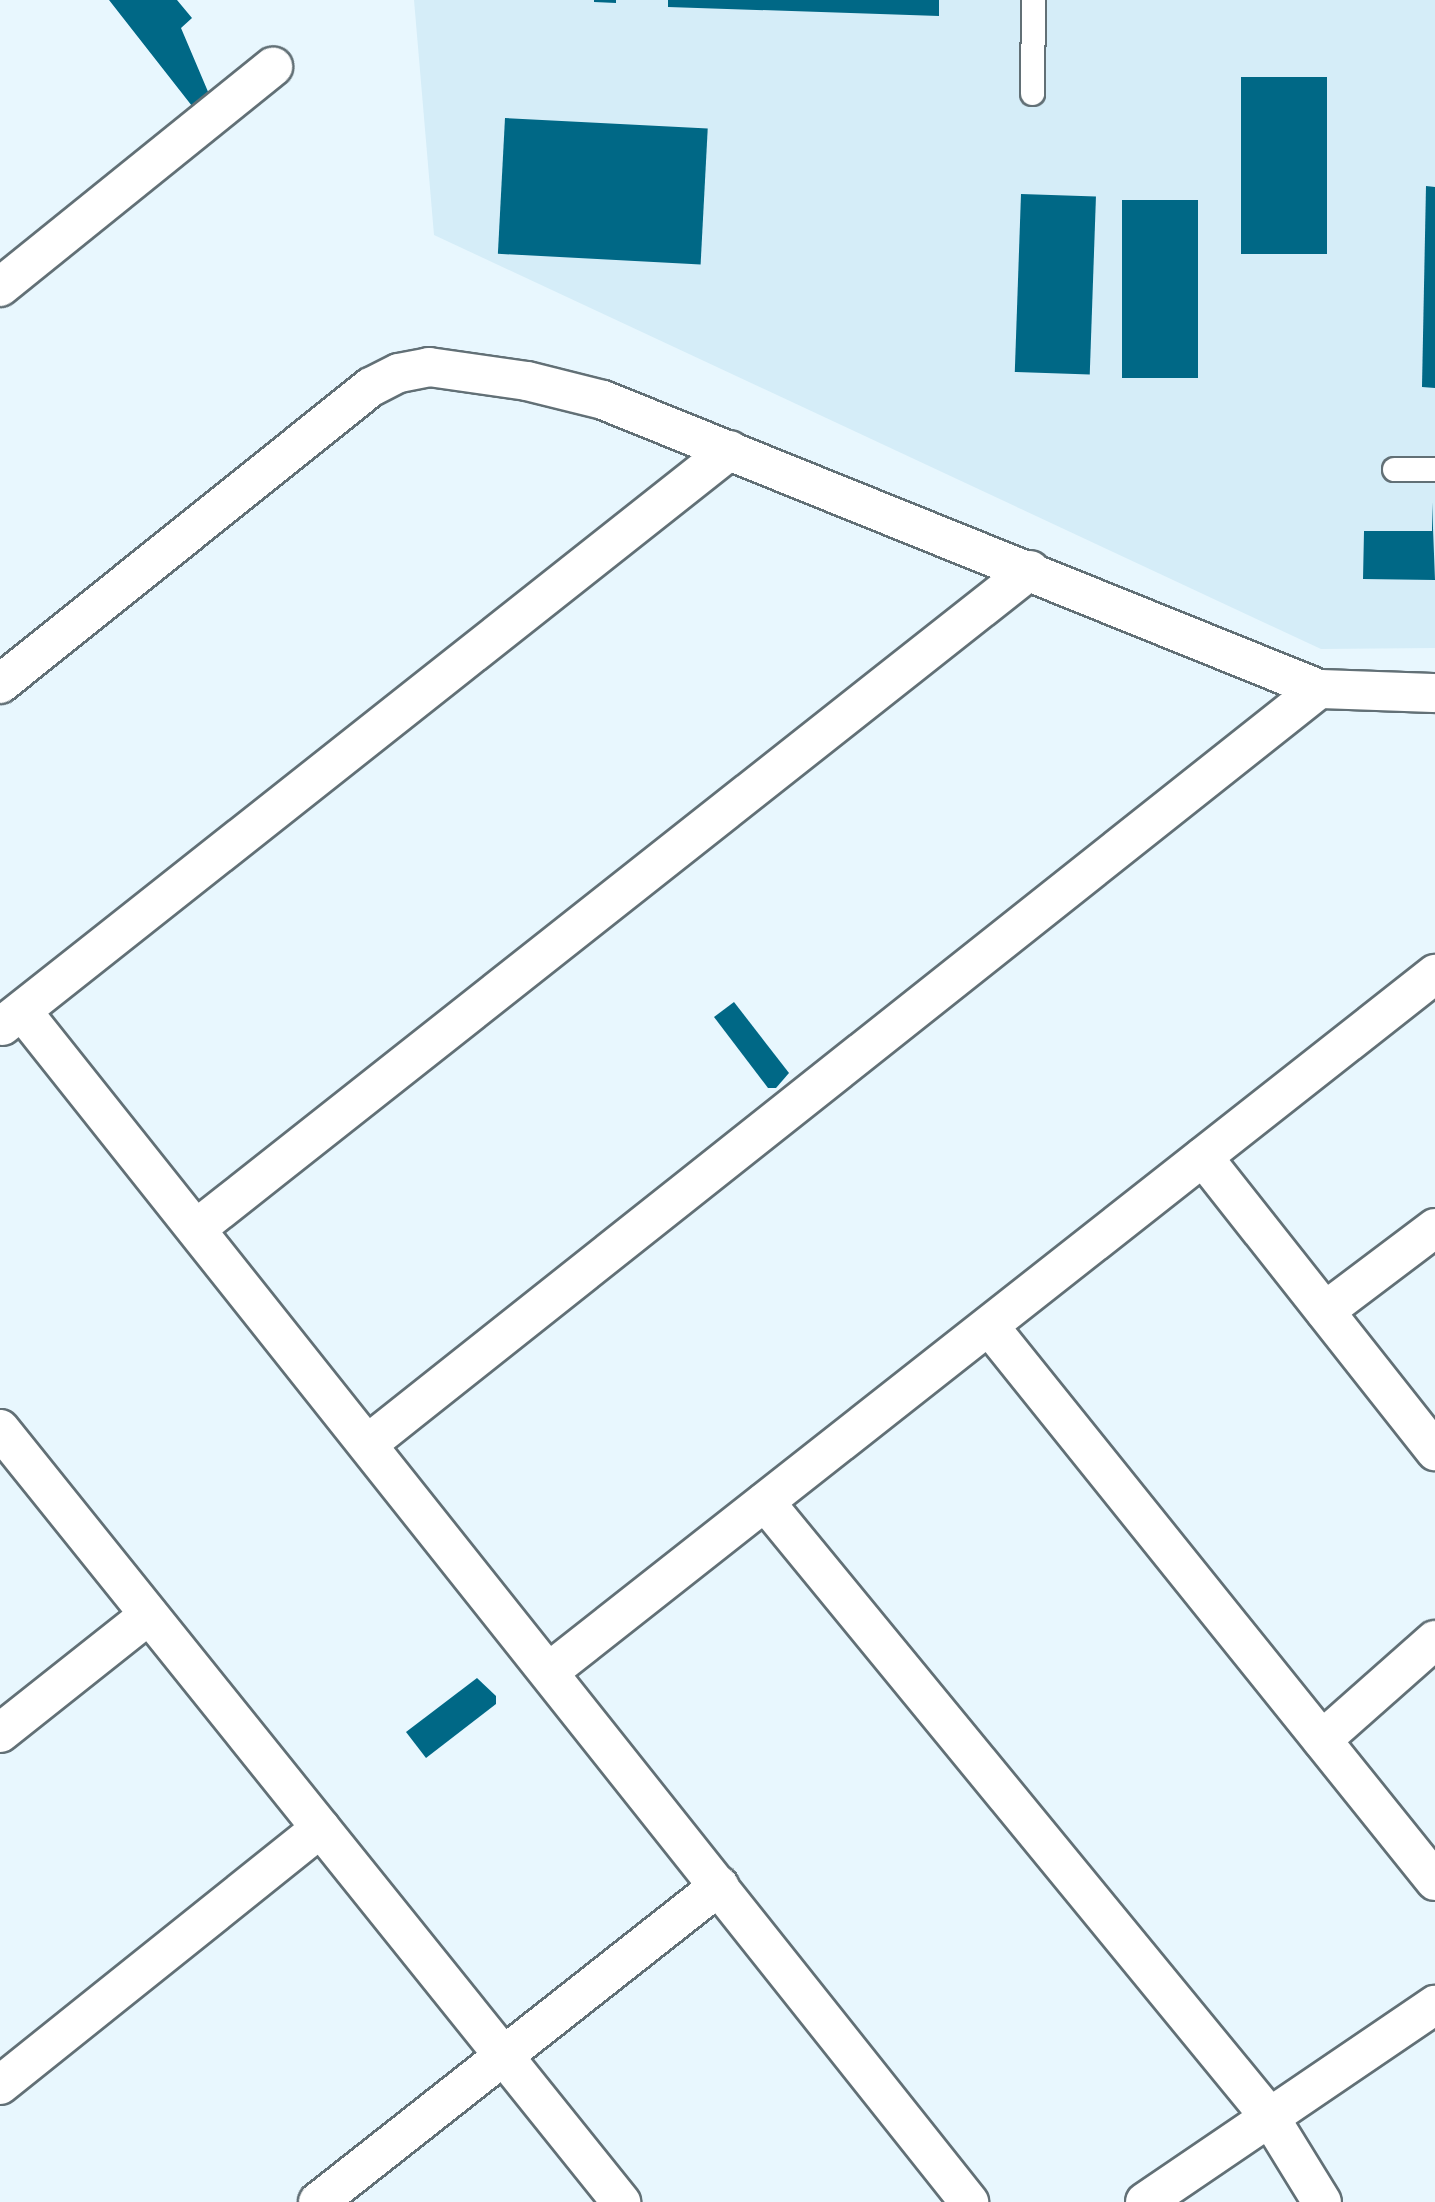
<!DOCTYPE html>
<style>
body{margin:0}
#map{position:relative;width:1435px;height:2202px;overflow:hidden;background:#e8f7fe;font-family:"Times New Roman",serif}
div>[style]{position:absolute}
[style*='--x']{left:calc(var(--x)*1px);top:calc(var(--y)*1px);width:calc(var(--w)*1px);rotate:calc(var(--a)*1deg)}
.built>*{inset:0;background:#d5edf8}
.building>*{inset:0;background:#006886;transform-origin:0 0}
.roads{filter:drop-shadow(2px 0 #627076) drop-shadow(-2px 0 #627076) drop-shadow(0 2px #627076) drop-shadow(0 -2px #627076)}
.service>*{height:23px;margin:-11.5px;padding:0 11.5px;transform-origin:11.5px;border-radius:11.5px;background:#fff}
.minor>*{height:38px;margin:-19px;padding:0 19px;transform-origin:19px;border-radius:19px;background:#fff}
span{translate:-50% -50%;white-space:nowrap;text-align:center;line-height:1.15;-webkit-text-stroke:7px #fff;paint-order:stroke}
</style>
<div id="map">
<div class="built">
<div style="clip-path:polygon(414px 0,1435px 0,1435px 648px,1321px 649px,434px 235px)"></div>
</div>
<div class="building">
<div style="clip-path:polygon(109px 0,177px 0,192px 18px,181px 28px,209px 94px,192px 106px)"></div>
<div style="clip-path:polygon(594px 0,616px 0,616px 3px,594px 2px)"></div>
<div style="clip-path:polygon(668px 0,939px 0,939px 16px,668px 7px)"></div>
<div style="left:1241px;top:77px;width:86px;height:177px"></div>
<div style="left:505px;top:118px;width:203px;height:136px;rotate:3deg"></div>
<div style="clip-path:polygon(1426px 186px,1435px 187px,1435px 388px,1422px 387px)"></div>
<div style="left:1021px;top:194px;width:75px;height:178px;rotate:2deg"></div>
<div style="left:1198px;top:200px;width:178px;height:76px;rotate:90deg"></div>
<div style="clip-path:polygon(1432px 502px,1435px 580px,1363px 579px,1364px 531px,1432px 531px)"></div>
<div style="clip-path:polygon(734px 1002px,789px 1073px,776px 1088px,768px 1088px,714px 1017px)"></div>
<div style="clip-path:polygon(477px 1678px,496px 1696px,496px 1704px,426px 1758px,406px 1732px)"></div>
</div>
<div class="roads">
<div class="service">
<div style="--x:1032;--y:93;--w:93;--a:-89.4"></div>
<div style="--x:1394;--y:469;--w:41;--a:0"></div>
</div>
<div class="minor">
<div style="--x:0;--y:287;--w:351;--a:-38.9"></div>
<div style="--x:0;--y:684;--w:475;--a:-38.7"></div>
<div style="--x:371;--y:387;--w:31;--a:-27"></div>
<div style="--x:399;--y:373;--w:31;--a:-11"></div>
<div style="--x:429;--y:367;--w:99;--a:8.1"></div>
<div style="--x:527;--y:381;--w:78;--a:14"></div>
<div style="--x:603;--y:400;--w:772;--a:21.98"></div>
<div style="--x:1319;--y:689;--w:116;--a:2"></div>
<div style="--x:22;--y:1011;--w:1522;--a:51.51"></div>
<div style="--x:2;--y:1026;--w:928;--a:-38.35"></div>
<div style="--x:1203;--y:1157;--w:375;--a:51.7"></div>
<div style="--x:196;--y:1229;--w:1063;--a:-38.31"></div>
<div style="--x:1325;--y:1311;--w:138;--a:-37"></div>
<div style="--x:989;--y:1326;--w:712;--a:51.21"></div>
<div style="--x:0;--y:1429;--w:992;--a:51.22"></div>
<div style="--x:369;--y:1443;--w:1213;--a:-38.44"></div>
<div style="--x:765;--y:1502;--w:794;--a:50.62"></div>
<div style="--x:1269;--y:2116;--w:101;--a:58.4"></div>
<div style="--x:550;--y:1671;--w:1127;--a:-38.22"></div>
<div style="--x:0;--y:1733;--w:190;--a:-38.4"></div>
<div style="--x:1322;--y:1740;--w:151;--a:-41.5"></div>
<div style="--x:0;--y:2085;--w:411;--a:-38.7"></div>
<div style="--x:318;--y:2202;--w:511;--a:-38.24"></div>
<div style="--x:1145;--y:2202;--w:351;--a:-34.2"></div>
</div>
</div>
</div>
